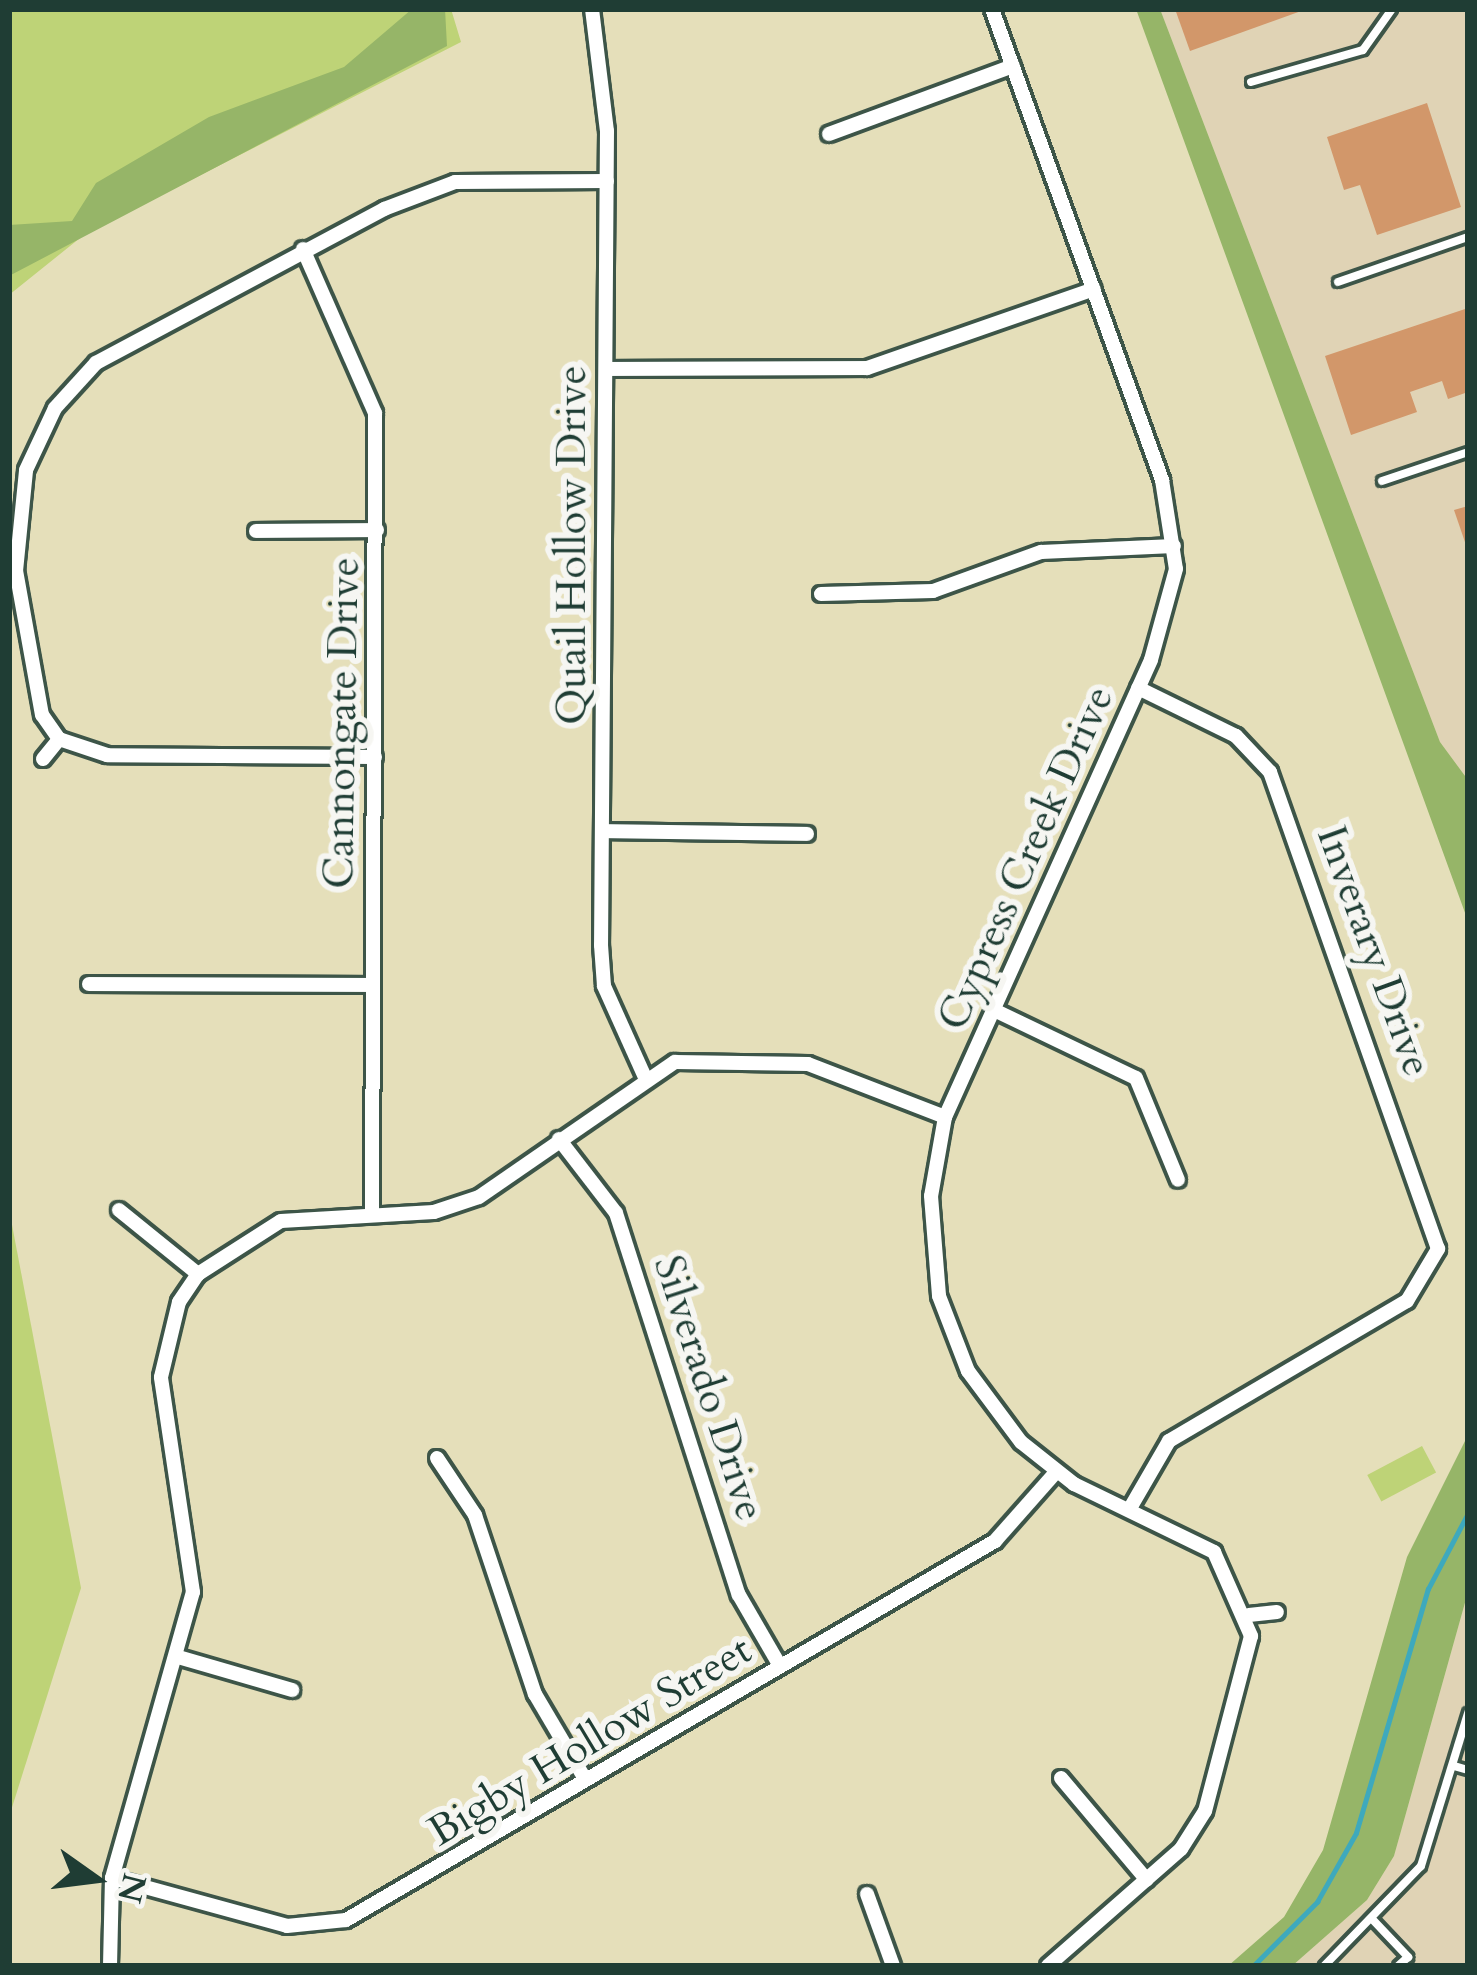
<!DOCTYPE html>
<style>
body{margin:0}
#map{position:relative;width:1477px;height:1975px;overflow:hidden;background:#e5dfba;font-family:Cardo,serif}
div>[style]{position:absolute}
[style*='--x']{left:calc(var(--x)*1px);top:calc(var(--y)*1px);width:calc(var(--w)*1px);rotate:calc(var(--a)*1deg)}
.built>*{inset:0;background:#e0d3b5}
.green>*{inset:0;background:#bed377;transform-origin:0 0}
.forest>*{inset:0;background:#96b568}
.stream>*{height:4.5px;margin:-2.25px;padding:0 2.25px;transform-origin:2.25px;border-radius:2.25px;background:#3ea9bd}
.building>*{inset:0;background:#d2976a}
.roads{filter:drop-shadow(3px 0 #3d5548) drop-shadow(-3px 0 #3d5548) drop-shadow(0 3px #3d5548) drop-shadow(0 -3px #3d5548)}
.service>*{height:8px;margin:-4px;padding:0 4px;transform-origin:4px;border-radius:4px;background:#fff}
.minor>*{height:14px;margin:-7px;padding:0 7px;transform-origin:7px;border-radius:7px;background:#fff}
span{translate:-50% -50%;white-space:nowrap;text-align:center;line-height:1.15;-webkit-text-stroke:12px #f6f6f2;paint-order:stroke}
.street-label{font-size:42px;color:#1f3d34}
.frame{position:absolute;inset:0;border:12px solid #1f3d34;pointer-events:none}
.north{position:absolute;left:36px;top:1819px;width:120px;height:120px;-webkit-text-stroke:9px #f6f6f2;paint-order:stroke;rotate:104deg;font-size:33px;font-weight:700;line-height:48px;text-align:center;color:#1f3d34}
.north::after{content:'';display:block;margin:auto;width:42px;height:54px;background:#1f3d34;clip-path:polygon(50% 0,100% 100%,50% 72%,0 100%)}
</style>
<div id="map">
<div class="built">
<div style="clip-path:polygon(1160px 9px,1468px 9px,1468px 780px,1440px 742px)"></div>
<div style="clip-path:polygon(1468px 1592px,1468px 1966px,1292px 1966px,1367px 1900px,1394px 1856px)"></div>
</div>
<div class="green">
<div style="clip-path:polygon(9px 9px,451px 9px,461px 42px,85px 234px,9px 295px)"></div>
<div style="clip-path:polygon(9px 1209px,81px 1588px,9px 1817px)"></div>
<div style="left:1422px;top:1446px;width:30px;height:62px;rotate:62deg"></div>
</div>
<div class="forest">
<div style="clip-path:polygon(412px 9px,445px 9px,447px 46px,9px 276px,9px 225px,72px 221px,96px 183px,209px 117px,344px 67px)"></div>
<div style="clip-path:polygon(1136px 9px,1160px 9px,1440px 742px,1468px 780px,1468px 921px)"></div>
<div style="clip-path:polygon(1468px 1435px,1468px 1592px,1394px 1856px,1367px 1900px,1292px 1966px,1228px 1966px,1284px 1917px,1323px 1850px,1407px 1557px)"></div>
</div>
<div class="stream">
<div style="--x:1253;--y:1966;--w:91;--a:-45"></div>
<div style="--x:1317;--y:1902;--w:79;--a:-60.5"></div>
<div style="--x:1356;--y:1833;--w:254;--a:-73.6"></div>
<div style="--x:1428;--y:1589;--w:86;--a:-62.2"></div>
</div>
<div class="building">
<div style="clip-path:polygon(1175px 9px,1304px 9px,1304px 10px,1190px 51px)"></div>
<div style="clip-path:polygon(1427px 103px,1461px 207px,1377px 235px,1360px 185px,1344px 190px,1327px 137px)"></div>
<div style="clip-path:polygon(1468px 308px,1468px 392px,1448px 399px,1442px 381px,1410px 392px,1417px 412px,1351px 435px,1325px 356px)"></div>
<div style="clip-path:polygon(1468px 506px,1468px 548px,1467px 548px,1454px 510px)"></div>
</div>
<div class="roads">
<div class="service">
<div style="--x:1251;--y:82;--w:116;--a:-15.9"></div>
<div style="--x:1363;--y:50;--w:50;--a:-54.7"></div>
<div style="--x:1338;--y:282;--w:138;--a:-19.1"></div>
<div style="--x:1382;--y:481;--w:91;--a:-18.6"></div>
<div style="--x:1454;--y:1766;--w:15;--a:16"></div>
<div style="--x:1374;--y:1921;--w:50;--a:46.6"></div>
<div style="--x:1408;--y:1957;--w:13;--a:138"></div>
<div style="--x:1324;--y:1966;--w:139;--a:-45.9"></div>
<div style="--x:1421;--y:1866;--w:160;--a:-72.9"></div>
</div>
<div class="minor">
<div style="--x:592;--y:9;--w:123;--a:83"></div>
<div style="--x:607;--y:131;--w:814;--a:90.42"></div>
<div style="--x:601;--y:945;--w:41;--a:85.8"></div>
<div style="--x:604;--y:986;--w:98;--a:65.8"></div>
<div style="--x:992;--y:9;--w:501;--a:70.15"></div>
<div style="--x:1162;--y:480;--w:90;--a:81.1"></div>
<div style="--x:1176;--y:569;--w:94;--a:105.4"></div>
<div style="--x:1151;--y:660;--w:501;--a:114.26"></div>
<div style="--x:945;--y:1117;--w:80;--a:100"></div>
<div style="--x:931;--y:1196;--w:100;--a:85.4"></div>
<div style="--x:939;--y:1296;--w:80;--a:68.9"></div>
<div style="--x:968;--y:1371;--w:89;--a:53.3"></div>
<div style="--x:1021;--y:1442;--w:68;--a:38.4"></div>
<div style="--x:1074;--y:1484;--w:156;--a:25.9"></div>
<div style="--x:1214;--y:1552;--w:92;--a:66.2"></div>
<div style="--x:1251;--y:1636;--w:181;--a:104.7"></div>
<div style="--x:1205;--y:1811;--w:45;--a:122.3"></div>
<div style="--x:1181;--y:1849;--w:177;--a:138.7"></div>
<div style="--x:829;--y:134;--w:196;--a:-20.3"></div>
<div style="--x:303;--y:249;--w:179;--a:66.3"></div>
<div style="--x:375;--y:413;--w:800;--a:90.21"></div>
<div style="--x:606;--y:369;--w:261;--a:-0.2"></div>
<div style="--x:867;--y:368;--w:240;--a:-19.2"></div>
<div style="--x:256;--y:531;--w:121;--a:-0.5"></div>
<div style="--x:821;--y:594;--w:112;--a:-1.5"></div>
<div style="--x:933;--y:591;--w:115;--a:-19.9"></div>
<div style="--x:1041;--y:552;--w:133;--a:-2.6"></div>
<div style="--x:375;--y:757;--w:268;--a:-179.6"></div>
<div style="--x:107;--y:755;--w:51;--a:-161.6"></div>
<div style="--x:59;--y:739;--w:29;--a:-125"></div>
<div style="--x:42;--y:715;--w:146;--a:-100.2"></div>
<div style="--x:16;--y:571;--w:101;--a:-84.3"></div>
<div style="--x:26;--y:470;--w:68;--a:-64.9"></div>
<div style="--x:55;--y:408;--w:61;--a:-47.7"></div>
<div style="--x:96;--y:363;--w:327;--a:-28.1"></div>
<div style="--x:384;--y:209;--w:76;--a:-20.8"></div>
<div style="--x:455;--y:182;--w:152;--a:-0.4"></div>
<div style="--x:43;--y:759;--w:26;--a:-51"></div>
<div style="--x:603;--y:831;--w:204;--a:0.8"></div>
<div style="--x:89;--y:984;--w:284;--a:0.2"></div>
<div style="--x:994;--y:1010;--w:157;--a:25.6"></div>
<div style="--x:1136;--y:1078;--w:110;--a:67.6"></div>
<div style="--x:559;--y:1139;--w:93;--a:52.4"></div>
<div style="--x:616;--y:1213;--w:401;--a:72.2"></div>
<div style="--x:739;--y:1595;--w:82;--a:60"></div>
<div style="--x:119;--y:1210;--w:102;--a:39"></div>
<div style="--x:437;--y:1458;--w:69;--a:56.3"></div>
<div style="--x:475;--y:1515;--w:189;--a:71.5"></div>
<div style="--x:535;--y:1694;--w:99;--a:59.5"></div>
<div style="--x:1129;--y:1510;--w:80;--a:-59.9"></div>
<div style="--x:1169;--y:1441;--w:276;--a:-30.5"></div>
<div style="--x:1407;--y:1301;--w:61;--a:-59.2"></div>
<div style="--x:1438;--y:1249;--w:506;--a:-109.4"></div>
<div style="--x:1270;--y:772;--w:50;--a:-133.4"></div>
<div style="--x:1236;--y:736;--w:109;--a:-153.9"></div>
<div style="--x:1249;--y:1615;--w:28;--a:-6"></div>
<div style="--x:178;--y:1657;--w:119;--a:16.1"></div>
<div style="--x:1061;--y:1778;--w:133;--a:49.9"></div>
<div style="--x:112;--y:1878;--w:181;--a:15.3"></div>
<div style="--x:287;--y:1926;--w:59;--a:-5.8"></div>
<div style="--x:346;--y:1920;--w:752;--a:-30.28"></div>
<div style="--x:995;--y:1541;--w:92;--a:-48.5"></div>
<div style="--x:867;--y:1894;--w:77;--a:70.1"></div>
<div style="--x:110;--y:1966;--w:88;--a:-88.7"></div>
<div style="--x:112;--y:1878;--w:297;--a:-74.2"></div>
<div style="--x:193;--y:1592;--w:217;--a:-98.5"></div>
<div style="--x:161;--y:1377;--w:77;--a:-76.5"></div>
<div style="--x:179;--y:1302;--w:34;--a:-56"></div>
<div style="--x:198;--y:1274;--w:98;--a:-32.6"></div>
<div style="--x:281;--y:1221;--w:153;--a:-3.4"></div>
<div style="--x:434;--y:1212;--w:47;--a:-18.4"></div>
<div style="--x:479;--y:1197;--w:238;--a:-34.6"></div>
<div style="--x:675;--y:1062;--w:133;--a:0.9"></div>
<div style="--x:808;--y:1064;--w:147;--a:21.1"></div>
</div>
</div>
<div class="street-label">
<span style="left:572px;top:545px;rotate:-90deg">Quail Hollow Drive</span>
<span style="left:342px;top:723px;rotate:-89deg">Cannongate Drive</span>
<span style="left:1026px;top:858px;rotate:-66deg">Cypress Creek Drive</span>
<span style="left:1374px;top:951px;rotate:70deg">Inverary Drive</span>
<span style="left:709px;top:1388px;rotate:72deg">Silverado Drive</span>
<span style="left:590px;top:1741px;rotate:-31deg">Bigby Hollow Street</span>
</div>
<div class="frame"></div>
<div class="north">N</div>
</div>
